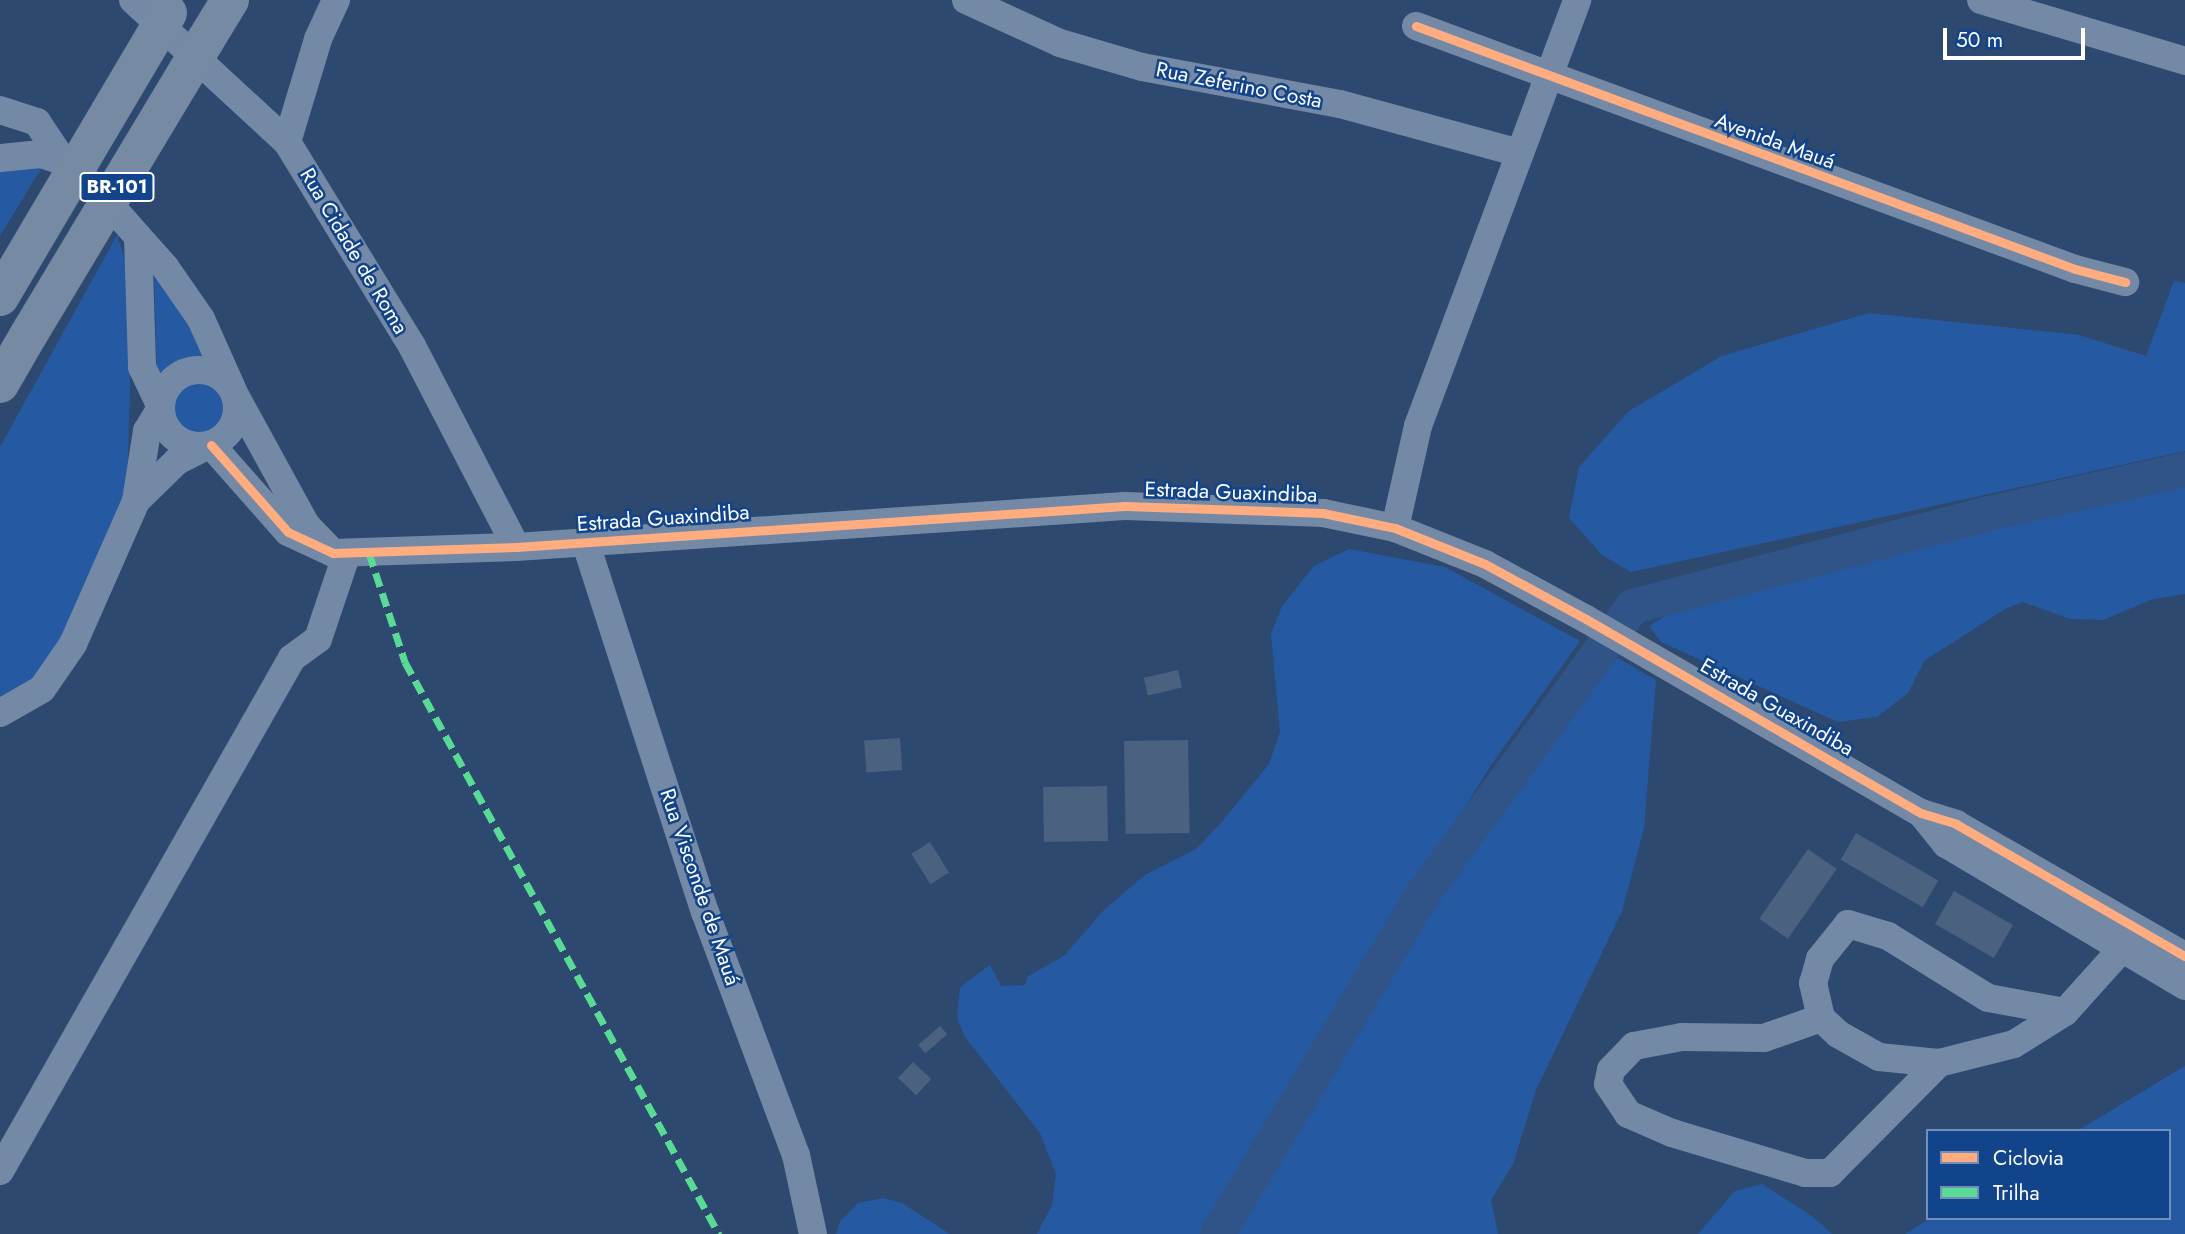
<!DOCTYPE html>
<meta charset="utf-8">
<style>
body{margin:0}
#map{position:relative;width:2185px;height:1234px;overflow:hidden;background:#2d4970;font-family:Jost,sans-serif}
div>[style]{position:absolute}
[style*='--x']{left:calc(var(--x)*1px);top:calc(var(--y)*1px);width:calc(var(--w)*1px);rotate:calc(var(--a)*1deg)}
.green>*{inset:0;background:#255aa2}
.round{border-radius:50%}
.river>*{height:35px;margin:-17.5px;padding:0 17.5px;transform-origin:17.5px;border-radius:17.5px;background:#305488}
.building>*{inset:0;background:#4a6180;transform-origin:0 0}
.minor>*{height:28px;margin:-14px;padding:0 14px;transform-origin:14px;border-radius:14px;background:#7489a5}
.minor>.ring{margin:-14px;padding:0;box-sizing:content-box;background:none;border:28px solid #7489a5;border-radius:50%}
.highway>*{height:38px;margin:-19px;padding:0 19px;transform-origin:19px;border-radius:19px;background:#778aa4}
.highway-bridge>*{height:38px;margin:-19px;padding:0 19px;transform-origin:19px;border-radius:19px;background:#778aa4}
.quiet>*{height:7px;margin-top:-3.5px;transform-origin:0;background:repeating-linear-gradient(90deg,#5adb95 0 14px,transparent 0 21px)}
.cycleway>*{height:9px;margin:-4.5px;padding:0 4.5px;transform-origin:4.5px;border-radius:4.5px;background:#ffac80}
span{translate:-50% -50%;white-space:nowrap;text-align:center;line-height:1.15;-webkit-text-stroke:5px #12448b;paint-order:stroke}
.shield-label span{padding:2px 5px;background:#12448b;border:2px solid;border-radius:5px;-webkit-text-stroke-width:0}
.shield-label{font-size:19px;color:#fff;font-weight:700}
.street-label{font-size:21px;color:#fff}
.legend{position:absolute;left:1926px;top:1129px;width:245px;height:91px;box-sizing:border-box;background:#12448b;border:2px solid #718fb9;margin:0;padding:9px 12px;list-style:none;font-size:21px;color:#fff}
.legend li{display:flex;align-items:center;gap:14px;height:35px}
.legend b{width:35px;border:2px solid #718fb9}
.scale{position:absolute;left:1943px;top:28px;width:142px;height:32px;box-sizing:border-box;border:4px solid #fff;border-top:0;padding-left:9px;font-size:21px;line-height:24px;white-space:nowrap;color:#fff;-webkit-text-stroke:5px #12448b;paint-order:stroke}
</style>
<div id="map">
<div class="green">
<div style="clip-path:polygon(42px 167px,0 236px,0 169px)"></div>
<div style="clip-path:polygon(117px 235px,133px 284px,127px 490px,46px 672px,0 698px,0 447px)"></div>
<div style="clip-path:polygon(154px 267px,214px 360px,184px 358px,157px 375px)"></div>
<div style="clip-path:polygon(2174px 281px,2185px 283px,2185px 451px,1631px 572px,1602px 555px,1569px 518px,1579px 467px,1629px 411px,1722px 356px,1869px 313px,2079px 335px,2146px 356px)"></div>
<div class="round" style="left:168px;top:378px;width:62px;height:62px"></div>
<div style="clip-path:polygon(2185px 486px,2185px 594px,2153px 599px,2103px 620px,2070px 619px,2023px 602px,2005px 609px,1924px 661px,1908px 693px,1877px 717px,1838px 722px,1661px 642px,1649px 626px,1696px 597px)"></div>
<div style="clip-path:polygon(1349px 549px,1445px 567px,1580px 641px,1491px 765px,1200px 1234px,1037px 1234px,1052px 1205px,1056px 1174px,1040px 1133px,965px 1037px,957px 1017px,960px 987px,990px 965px,1001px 986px,1025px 985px,1028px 976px,1064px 956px,1104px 910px,1145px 875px,1196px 849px,1221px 823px,1269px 764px,1280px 732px,1271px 634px,1282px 606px,1314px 566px)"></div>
<div style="clip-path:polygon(1614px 656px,1656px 680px,1644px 828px,1622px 911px,1536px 1090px,1513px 1164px,1491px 1200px,1498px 1234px,1225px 1234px,1485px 828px)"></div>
<div style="clip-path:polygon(2185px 1066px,2185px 1234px,1905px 1234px,1931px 1218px,2169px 1218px,2169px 1131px,2077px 1131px)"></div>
<div style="clip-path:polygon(1762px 1184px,1812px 1216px,1832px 1234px,1698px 1234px,1735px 1191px)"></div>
<div style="clip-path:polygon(883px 1198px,902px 1203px,950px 1234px,836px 1234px,840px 1221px,858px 1203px)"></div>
</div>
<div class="river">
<div style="--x:1217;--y:1234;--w:398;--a:-58.9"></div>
<div style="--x:1423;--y:893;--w:355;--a:-53.9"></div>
<div style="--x:1632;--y:606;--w:364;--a:-14.6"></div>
<div style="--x:1984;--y:514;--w:206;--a:-12.6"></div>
</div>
<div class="building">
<div style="left:1178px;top:670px;width:18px;height:35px;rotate:77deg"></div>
<div style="left:900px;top:738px;width:32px;height:36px;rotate:86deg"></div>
<div style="left:1188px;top:740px;width:93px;height:64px;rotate:89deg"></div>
<div style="left:1107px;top:786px;width:55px;height:64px;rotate:89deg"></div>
<div style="left:1856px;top:833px;width:95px;height:31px;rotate:30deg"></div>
<div style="left:930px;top:842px;width:36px;height:22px;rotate:58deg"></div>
<div style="left:1808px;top:849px;width:35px;height:85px;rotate:35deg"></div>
<div style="left:1954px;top:891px;width:68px;height:38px;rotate:30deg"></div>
<div style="left:940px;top:1026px;width:11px;height:29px;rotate:49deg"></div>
<div style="left:913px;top:1062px;width:25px;height:22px;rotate:43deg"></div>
</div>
<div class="minor">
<div style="--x:133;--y:0;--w:209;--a:42.7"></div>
<div style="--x:287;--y:142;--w:239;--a:58.5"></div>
<div style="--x:412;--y:346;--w:226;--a:62.6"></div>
<div style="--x:966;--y:0;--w:103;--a:24.6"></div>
<div style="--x:1060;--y:43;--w:85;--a:16.3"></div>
<div style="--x:1142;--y:67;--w:201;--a:10.6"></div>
<div style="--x:1340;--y:104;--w:186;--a:15.3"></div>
<div style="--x:1981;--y:0;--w:213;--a:16.6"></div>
<div style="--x:1416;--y:26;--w:702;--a:20.24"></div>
<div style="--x:2075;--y:269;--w:52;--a:14.6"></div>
<div style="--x:0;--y:110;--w:39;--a:18"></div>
<div style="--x:37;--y:122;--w:47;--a:56.3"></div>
<div style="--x:287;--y:142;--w:108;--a:-73.2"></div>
<div style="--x:318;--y:39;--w:43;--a:-65.2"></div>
<div style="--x:0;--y:158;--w:41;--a:-5.6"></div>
<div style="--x:41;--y:154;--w:23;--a:18"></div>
<div style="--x:63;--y:161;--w:40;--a:40"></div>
<div style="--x:94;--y:187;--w:107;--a:48.4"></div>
<div style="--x:165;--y:267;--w:63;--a:55.3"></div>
<div style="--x:201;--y:319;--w:73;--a:65.9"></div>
<div style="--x:138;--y:237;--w:130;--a:88.2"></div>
<div style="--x:142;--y:367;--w:42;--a:64.7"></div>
<div class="ring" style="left:161px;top:370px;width:48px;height:48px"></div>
<div style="--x:236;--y:397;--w:146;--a:61.3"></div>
<div style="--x:306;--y:525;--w:32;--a:46"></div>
<div style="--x:211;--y:445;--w:116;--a:48.5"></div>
<div style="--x:288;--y:532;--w:50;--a:25"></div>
<div style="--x:333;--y:553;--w:183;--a:-1.9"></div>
<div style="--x:516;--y:547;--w:610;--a:-3.85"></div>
<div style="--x:1125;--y:506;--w:198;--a:2"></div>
<div style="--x:1323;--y:513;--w:74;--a:11.8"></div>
<div style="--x:1395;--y:528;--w:97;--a:21.8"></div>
<div style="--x:1485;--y:564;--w:115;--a:28.6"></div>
<div style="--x:1586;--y:619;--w:387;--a:30.1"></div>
<div style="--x:1921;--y:813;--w:37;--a:17"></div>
<div style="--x:1956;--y:824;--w:264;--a:30"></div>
<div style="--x:136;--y:501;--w:57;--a:-44.3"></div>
<div style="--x:177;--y:461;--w:31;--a:-27"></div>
<div style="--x:1395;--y:528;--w:105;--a:-77.3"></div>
<div style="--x:1418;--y:426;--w:455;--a:-69.5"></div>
<div style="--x:585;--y:541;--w:390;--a:72.1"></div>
<div style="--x:705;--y:912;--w:259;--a:69.5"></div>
<div style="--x:796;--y:1155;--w:81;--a:77.9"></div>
<div style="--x:0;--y:713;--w:48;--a:-29.7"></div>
<div style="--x:42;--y:689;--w:55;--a:-55.4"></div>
<div style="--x:73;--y:644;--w:156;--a:-66.2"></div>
<div style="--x:136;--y:501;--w:71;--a:-81.1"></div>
<div style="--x:147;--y:431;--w:26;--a:-59"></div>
<div style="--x:1921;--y:813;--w:40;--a:51"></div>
<div style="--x:1946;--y:844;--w:278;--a:30.7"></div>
<div style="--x:2065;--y:1012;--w:78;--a:-169.7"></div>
<div style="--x:1988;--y:998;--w:118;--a:-148.2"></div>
<div style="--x:1888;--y:936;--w:42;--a:-163.3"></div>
<div style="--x:1848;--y:924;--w:45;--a:128.7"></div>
<div style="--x:1820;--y:959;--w:25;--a:106"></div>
<div style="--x:1813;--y:983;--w:36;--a:77"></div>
<div style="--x:1821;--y:1018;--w:23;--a:43"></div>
<div style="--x:1838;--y:1034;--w:47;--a:29.3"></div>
<div style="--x:1879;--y:1057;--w:60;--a:5.7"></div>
<div style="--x:1939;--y:1063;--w:77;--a:-14.2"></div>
<div style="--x:2014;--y:1044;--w:60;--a:-32.1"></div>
<div style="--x:2065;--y:1012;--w:109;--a:-48"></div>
<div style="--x:1821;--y:1018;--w:60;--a:160.7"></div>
<div style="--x:1764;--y:1038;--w:82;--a:-179.3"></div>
<div style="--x:1682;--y:1037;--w:49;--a:169.4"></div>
<div style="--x:1634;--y:1046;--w:33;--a:134"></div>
<div style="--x:1611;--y:1070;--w:14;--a:102"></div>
<div style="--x:1608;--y:1084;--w:36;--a:56"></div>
<div style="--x:1628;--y:1114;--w:48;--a:23.4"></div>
<div style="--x:1672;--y:1133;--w:139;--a:16.7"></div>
<div style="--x:1805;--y:1173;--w:25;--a:0"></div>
<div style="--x:1830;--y:1173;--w:155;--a:-45.3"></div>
<div style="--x:0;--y:1171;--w:590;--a:-60.35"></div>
<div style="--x:292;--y:658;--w:32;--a:-36"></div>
<div style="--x:318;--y:639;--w:91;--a:-71.4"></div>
</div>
<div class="highway">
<div style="--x:205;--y:41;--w:48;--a:-58.6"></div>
<div style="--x:0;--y:384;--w:58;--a:-59.9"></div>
</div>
<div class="highway-bridge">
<div style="--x:0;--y:297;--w:330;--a:-59.4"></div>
<div style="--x:29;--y:334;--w:342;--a:-59"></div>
</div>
<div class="quiet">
<div style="--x:369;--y:553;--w:115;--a:71.7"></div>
<div style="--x:405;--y:662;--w:653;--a:61.24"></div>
</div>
<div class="cycleway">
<div style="--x:1416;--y:26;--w:702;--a:20.24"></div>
<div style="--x:2075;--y:269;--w:52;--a:14.6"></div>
<div style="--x:211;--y:445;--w:116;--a:48.5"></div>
<div style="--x:288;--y:532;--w:50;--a:25"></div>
<div style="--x:333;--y:553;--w:183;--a:-1.9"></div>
<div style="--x:516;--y:547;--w:610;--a:-3.85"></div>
<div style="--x:1125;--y:506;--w:198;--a:2"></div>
<div style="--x:1323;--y:513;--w:74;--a:11.8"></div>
<div style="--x:1395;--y:528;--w:97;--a:21.8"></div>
<div style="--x:1485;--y:564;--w:115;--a:28.6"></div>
<div style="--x:1586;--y:619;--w:387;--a:30.1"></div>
<div style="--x:1921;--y:813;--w:37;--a:17"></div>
<div style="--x:1956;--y:824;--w:264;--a:30"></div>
</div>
<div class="shield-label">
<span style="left:117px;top:187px">BR-101</span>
</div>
<div class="street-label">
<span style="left:1239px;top:85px;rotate:11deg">Rua Zeferino Costa</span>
<span style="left:1775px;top:141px;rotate:20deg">Avenida Mauá</span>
<span style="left:354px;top:251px;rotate:59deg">Rua Cidade de Roma</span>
<span style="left:1231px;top:492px;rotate:2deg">Estrada Guaxindiba</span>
<span style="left:663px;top:518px;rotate:-4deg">Estrada Guaxindiba</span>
<span style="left:1777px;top:707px;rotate:30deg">Estrada Guaxindiba</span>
<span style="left:700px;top:887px;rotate:71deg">Rua Visconde de Mauá</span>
</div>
<ul class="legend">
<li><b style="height:9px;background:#ffac80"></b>Ciclovia</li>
<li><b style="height:9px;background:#5adb95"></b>Trilha</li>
</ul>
<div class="scale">50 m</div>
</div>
